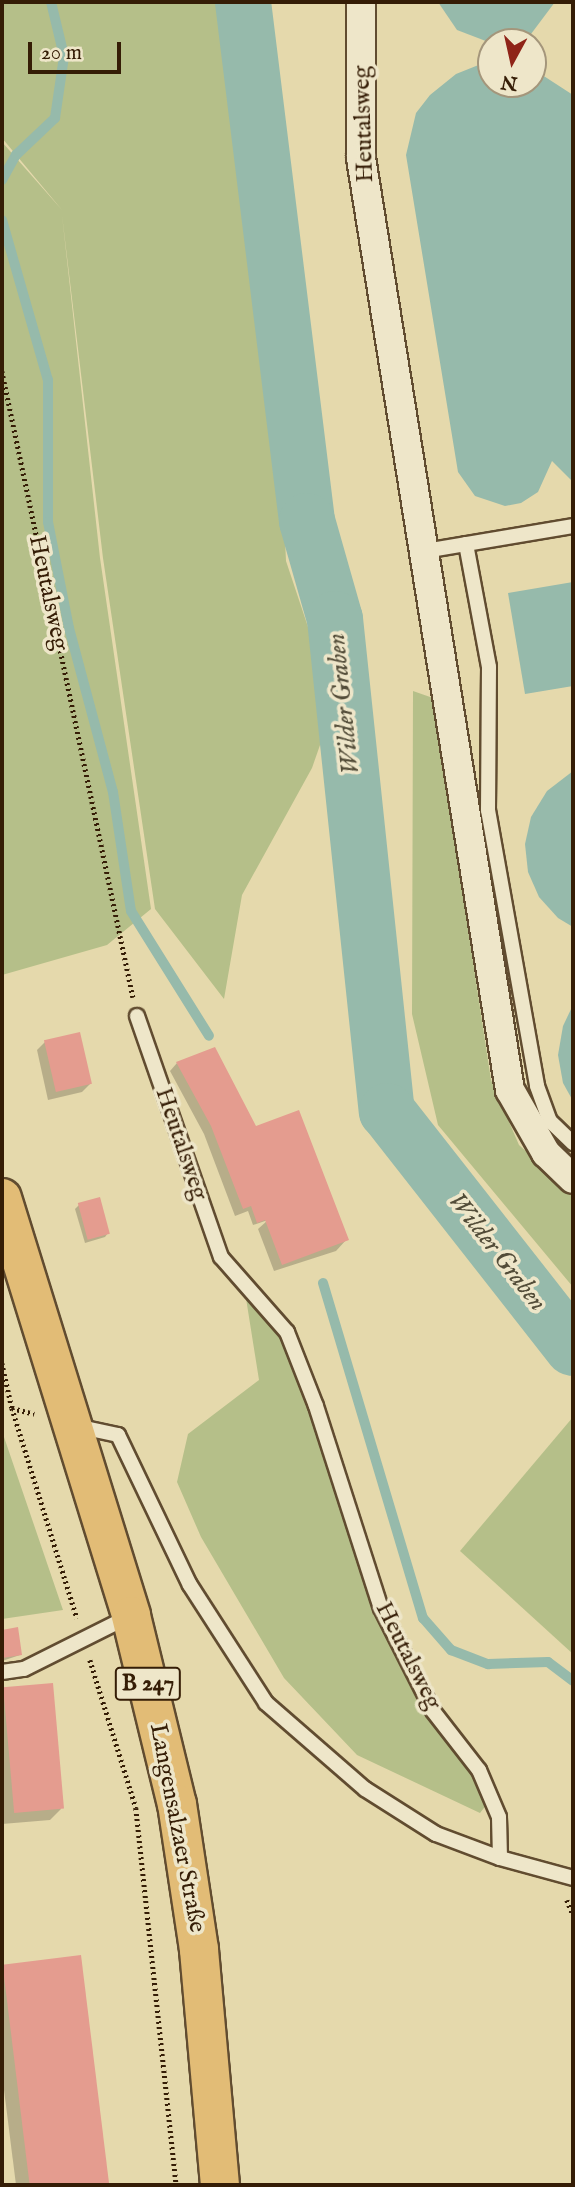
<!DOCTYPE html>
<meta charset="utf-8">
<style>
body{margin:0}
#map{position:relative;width:575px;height:2187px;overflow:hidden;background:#e5d9ac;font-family:"IM FELL English",serif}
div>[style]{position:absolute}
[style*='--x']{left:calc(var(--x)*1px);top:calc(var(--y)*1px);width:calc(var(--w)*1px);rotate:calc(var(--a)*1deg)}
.green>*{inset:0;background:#b5bf89}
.water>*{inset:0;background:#96baab}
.shadow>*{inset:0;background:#0003}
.stream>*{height:10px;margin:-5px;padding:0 5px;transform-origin:5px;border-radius:5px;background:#96baab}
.river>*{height:56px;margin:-28px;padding:0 28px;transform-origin:28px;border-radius:28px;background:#96baab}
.building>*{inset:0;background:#e49c8f;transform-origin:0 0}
.path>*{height:4.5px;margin-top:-2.25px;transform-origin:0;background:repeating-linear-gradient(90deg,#351d06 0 2px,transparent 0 5.5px)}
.roads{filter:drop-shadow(2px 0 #614c30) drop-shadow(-2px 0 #614c30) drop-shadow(0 2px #614c30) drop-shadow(0 -2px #614c30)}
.service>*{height:14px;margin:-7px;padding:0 7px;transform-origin:7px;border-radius:7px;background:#eee6c9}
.minor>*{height:28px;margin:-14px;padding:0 14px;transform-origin:14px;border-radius:14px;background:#eee6c9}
.primary>*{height:38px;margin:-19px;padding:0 19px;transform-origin:19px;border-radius:19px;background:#e2bc76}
span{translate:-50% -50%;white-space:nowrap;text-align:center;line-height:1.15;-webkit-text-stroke:7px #eee6c9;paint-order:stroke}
.shield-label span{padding:2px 5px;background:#eee6c9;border:2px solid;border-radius:5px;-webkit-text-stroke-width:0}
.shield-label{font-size:23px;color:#351d06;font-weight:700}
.street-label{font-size:24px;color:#351d06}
.water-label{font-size:26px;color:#524c38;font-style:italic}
.frame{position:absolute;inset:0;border:4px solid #351d06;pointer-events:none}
.north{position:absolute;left:477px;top:28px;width:70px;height:70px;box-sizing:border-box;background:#eee6c9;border:2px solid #a4967b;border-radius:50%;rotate:188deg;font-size:19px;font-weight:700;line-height:28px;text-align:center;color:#351d06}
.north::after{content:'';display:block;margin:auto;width:24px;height:32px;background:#8f2418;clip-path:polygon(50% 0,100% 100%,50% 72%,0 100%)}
.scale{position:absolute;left:28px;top:42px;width:93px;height:32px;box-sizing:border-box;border:4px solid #351d06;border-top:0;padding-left:9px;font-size:21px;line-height:24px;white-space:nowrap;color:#351d06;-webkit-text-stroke:5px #eee6c9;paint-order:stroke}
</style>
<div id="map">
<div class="green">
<div style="clip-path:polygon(2px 2px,226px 2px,274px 298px,286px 561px,334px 705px,312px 768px,242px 895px,224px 999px,155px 909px,103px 558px,62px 215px,100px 558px,151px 909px,107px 945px,2px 975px,2px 142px,62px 210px,2px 138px)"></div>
<div style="clip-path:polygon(413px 691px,433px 698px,491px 1080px,519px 1145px,573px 1194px,573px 1287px,438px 1125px,412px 1014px)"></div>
<div style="clip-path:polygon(245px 1292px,282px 1333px,377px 1613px,469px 1764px,487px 1804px,480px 1813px,357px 1755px,284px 1678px,201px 1537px,177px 1482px,188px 1434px,259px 1380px)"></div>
<div style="clip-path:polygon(573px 1417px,573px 1654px,460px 1551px)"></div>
<div style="clip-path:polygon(2px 1427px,4px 1437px,63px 1610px,2px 1619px)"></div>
</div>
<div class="water">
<div style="clip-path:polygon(438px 2px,555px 2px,531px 34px,513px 42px,491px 43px,457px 30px)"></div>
<div style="clip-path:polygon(481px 64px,491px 64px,491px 84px,533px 84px,533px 69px,573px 95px,573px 482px,552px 461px,538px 492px,521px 503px,505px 506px,475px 496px,458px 472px,406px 155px,416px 113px,430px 95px,456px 74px)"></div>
<div style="clip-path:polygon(573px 582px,573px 686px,525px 694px,508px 593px)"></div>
<div style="clip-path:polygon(573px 771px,573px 927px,558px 918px,539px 897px,528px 872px,525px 844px,531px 817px,547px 791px)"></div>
<div style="clip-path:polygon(573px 1005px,573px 1101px,563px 1083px,558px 1055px,563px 1026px)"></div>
</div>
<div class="shadow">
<div style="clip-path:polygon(45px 1042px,90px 1084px,82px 1092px,48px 1100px,37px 1050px)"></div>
<div style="clip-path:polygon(214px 1050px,255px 1128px,347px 1239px,336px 1251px,274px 1271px,258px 1229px,268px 1220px,253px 1225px,248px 1211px,235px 1216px,204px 1134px,170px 1071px,177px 1063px)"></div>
<div style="clip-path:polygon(79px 1205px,108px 1233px,105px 1237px,85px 1243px,75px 1209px)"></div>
<div style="clip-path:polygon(16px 1629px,20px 1655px,2px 1661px,2px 1631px)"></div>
<div style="clip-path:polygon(4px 1688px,61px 1809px,50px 1820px,2px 1824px)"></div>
<div style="clip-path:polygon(80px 1956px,108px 2185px,16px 2185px,2px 2074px,2px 1968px)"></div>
</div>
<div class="stream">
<div style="--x:2;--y:180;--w:29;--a:-61"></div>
<div style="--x:16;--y:155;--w:54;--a:-43.5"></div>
<div style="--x:55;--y:118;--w:63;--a:-81.7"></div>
<div style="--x:64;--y:56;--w:56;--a:-103.5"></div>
<div style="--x:2;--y:220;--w:166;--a:74"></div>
<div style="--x:48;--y:380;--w:142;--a:90"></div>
<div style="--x:48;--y:522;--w:108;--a:78.8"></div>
<div style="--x:69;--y:628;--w:170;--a:75"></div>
<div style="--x:113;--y:792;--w:120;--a:81.4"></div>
<div style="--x:131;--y:911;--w:147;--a:58"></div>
<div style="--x:323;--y:1283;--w:350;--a:73.4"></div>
<div style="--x:423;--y:1618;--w:43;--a:48.8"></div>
<div style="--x:451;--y:1650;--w:40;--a:21"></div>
<div style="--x:488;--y:1664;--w:60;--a:-1.9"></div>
<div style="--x:548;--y:1662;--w:31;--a:37"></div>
</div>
<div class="river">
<div style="--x:243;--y:2;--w:523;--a:82.97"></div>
<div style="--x:307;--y:521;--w:102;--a:74.1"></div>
<div style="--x:335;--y:619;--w:495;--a:84"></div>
<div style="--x:387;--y:1111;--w:301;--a:51.9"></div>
</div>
<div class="building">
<div style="left:80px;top:1032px;width:53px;height:37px;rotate:77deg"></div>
<div style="clip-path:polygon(215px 1047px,256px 1126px,299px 1110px,349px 1240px,282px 1265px,265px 1220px,257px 1223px,251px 1206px,243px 1209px,211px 1126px,176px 1062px)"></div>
<div style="left:100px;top:1197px;width:38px;height:23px;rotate:75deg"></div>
<div style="clip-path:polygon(18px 1627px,22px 1655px,2px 1658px,2px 1630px)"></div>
<div style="left:53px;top:1683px;width:126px;height:50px;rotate:85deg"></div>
<div style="left:81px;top:1955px;width:232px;height:79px;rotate:83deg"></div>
</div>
<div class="path">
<div style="--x:2;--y:371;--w:640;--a:78.18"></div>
<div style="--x:2;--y:1363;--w:46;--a:77.5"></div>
<div style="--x:12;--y:1408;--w:23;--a:15"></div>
<div style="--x:12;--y:1408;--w:220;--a:72.8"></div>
<div style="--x:90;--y:1660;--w:155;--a:72.7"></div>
<div style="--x:136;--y:1808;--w:379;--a:83.9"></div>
<div style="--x:567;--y:1900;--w:16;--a:68"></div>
</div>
<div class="roads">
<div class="service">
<div style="--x:466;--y:544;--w:125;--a:79.4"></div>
<div style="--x:489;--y:667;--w:143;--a:90.4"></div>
<div style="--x:488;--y:810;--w:280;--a:79.9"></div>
<div style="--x:537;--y:1086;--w:37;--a:70"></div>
<div style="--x:550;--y:1121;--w:32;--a:44"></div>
<div style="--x:425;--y:551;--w:150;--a:-9.6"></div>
<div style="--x:137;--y:1016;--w:255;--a:70.8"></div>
<div style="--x:221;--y:1257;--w:100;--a:48.7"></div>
<div style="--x:287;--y:1332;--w:79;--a:68.6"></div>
<div style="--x:316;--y:1406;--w:212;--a:72.2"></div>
<div style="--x:381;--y:1608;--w:115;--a:63.2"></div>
<div style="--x:433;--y:1711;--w:75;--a:52.1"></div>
<div style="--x:479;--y:1770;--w:51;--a:66.9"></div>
<div style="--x:499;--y:1817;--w:41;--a:88.6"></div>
<div style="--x:76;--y:1426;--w:43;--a:12.1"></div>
<div style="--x:118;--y:1435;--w:166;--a:64.4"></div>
<div style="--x:190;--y:1585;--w:140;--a:57.2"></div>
<div style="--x:266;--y:1703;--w:131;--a:41"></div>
<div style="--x:365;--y:1789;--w:84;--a:32.4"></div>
<div style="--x:436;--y:1834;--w:68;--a:20.6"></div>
<div style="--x:500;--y:1858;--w:76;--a:15.3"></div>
<div style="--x:2;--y:1672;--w:22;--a:-8"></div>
<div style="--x:24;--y:1669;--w:119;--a:-26.6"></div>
</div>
<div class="minor">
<div style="--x:361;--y:2;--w:156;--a:90"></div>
<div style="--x:361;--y:158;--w:944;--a:80.92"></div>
<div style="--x:510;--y:1090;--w:73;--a:60.3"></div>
<div style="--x:546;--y:1153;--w:37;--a:44"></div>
</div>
<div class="primary">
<div style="--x:2;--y:1198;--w:437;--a:72.8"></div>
<div style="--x:131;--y:1616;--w:194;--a:76.3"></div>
<div style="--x:177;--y:1804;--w:148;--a:81.4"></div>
<div style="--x:199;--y:1950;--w:236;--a:84.9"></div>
</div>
</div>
<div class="shield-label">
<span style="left:148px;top:1684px">B 247</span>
</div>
<div class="street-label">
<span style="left:364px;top:124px;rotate:-92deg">Heutalsweg</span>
<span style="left:48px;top:593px;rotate:78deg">Heutalsweg</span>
<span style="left:181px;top:1144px;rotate:71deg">Heutalsweg</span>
<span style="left:408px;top:1656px;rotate:63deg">Heutalsweg</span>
<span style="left:177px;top:1828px;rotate:79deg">Langensalzaer Straße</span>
</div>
<div class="water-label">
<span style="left:344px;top:704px;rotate:-96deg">Wilder Graben</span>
<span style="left:497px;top:1252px;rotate:52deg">Wilder Graben</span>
</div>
<div class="frame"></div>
<div class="north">N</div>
<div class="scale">20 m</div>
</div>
